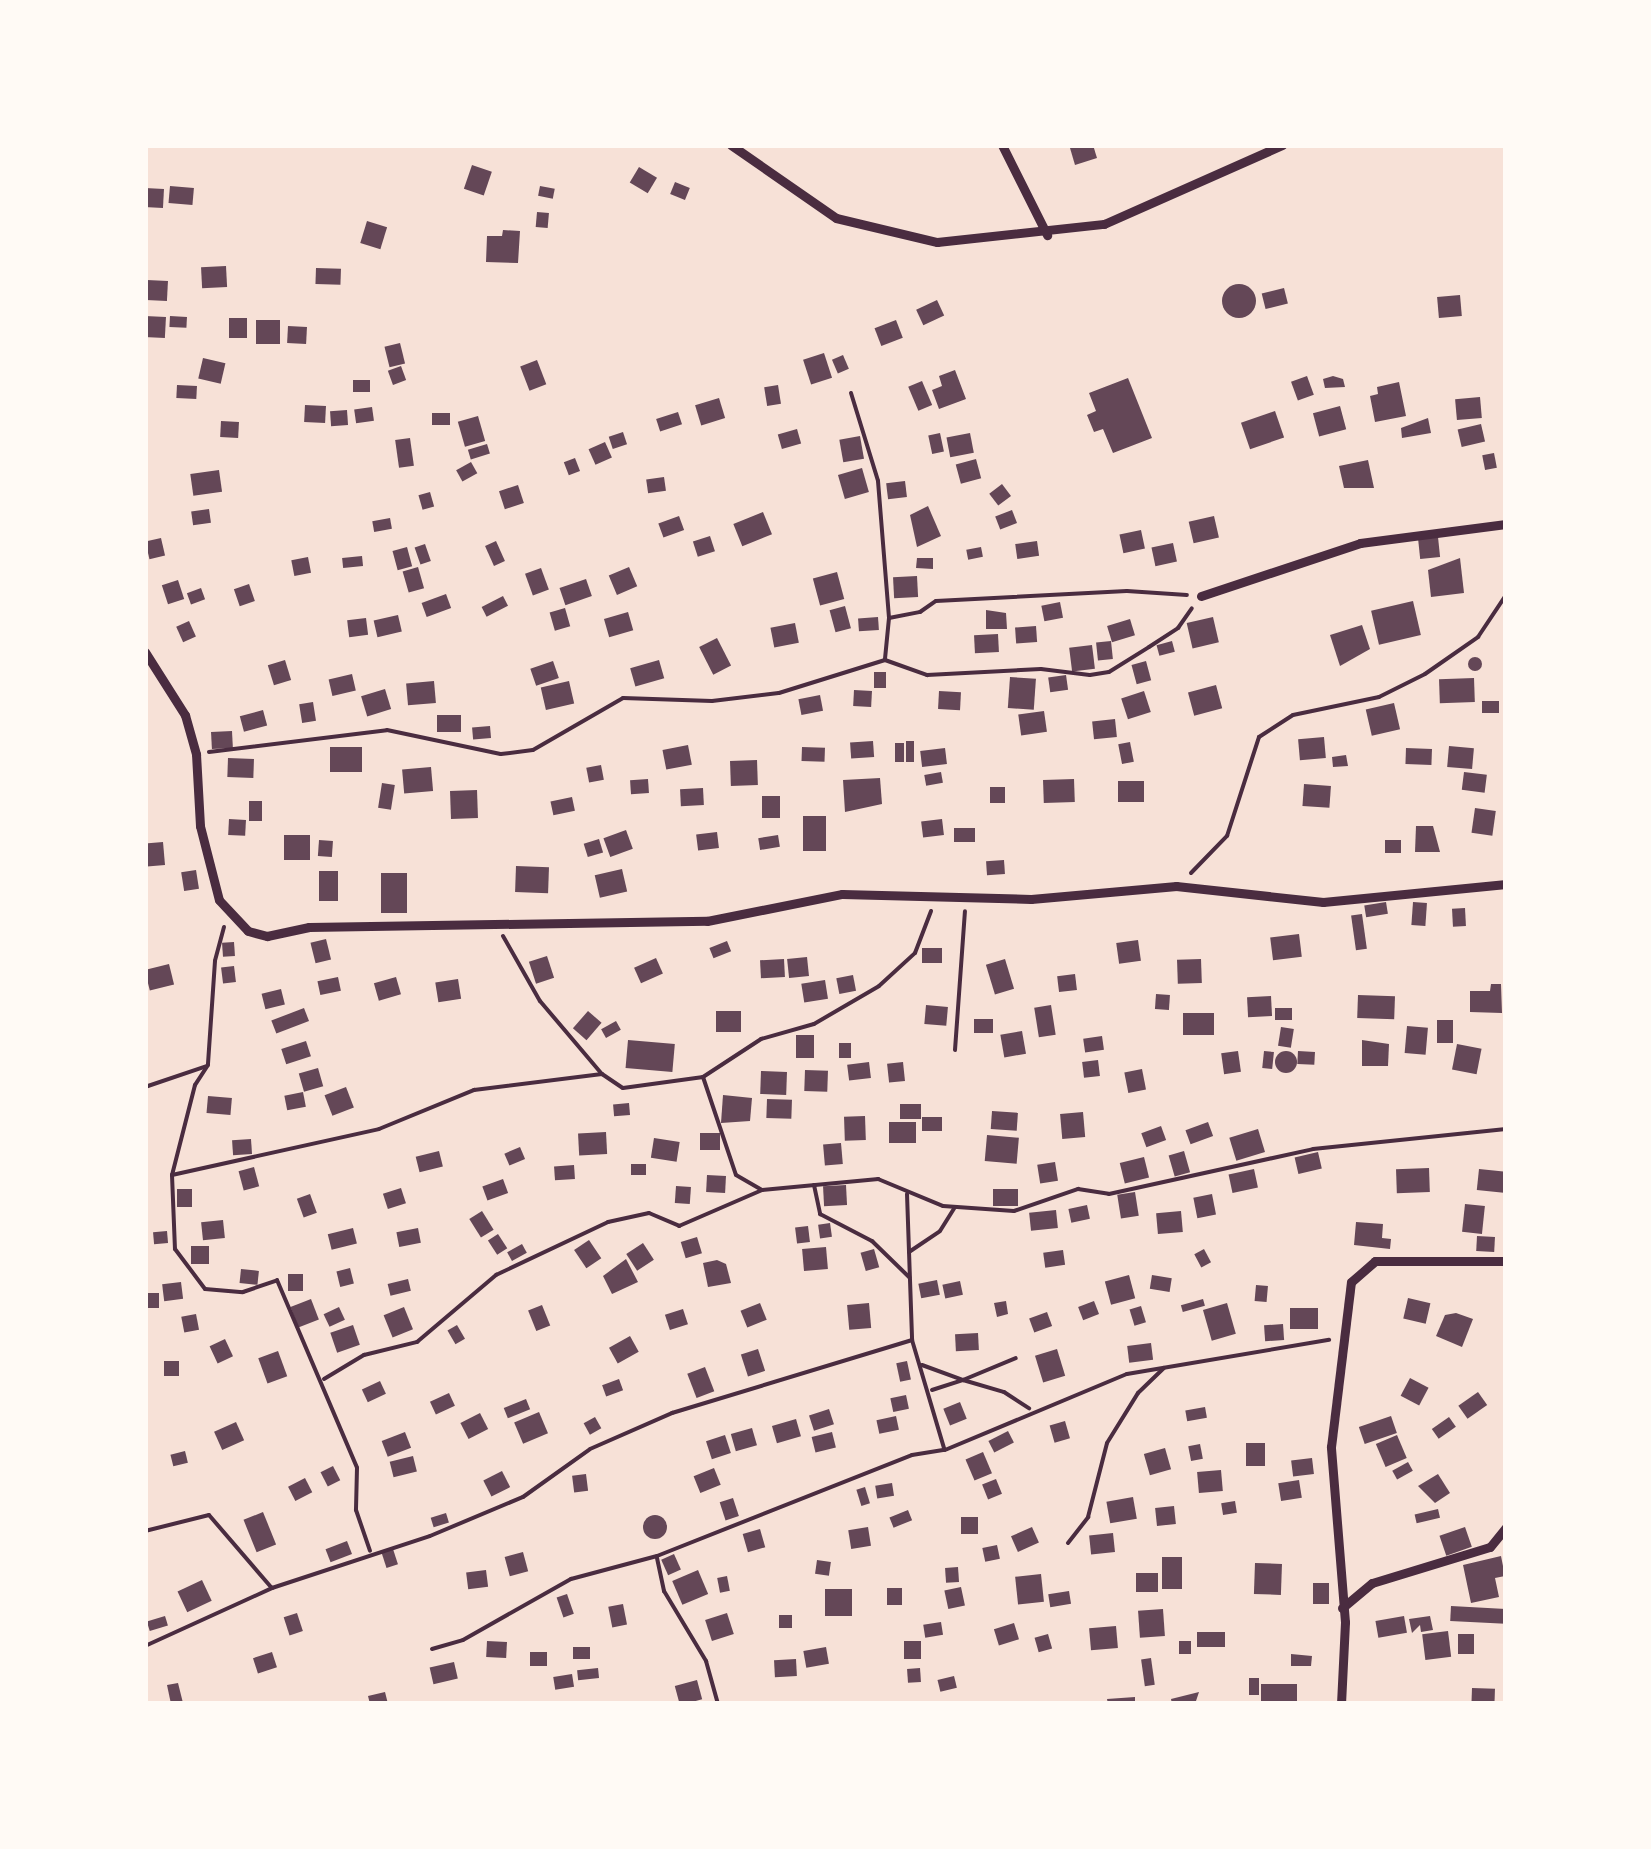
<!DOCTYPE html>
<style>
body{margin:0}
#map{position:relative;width:1651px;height:1849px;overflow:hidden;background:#f7e1d7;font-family:"Alegreya Sans",sans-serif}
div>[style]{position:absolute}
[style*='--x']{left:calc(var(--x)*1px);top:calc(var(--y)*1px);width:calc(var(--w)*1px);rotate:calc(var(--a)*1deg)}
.building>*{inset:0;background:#644757;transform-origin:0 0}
.round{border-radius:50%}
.path>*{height:4px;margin:-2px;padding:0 2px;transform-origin:2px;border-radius:2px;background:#4a2c40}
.minor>*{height:9px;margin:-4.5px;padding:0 4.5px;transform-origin:4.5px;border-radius:4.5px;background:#4a2c40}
span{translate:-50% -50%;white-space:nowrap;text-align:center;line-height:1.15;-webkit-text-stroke:8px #fffaf5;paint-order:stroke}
.frame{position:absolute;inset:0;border:148px solid #fffaf5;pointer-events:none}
</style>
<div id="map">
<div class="building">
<div style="clip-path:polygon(1093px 145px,1097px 158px,1075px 165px,1070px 148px)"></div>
<div style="left:472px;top:165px;width:21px;height:25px;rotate:19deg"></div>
<div style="left:639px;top:167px;width:21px;height:18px;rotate:31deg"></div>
<div style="left:675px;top:182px;width:16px;height:13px;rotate:22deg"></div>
<div style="left:170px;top:186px;width:24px;height:17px;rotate:5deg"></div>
<div style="left:540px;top:186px;width:15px;height:10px;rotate:11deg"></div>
<div style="left:145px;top:188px;width:19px;height:19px;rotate:3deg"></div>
<div style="left:537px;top:212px;width:12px;height:15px;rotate:5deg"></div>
<div style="left:367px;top:221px;width:21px;height:23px;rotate:17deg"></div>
<div style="clip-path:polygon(503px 230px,520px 231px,518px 263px,486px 262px,487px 236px,502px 236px)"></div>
<div style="left:226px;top:266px;width:21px;height:25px;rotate:87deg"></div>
<div style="left:316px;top:268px;width:25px;height:16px;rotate:2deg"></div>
<div style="left:147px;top:280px;width:21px;height:20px;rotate:3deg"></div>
<div class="round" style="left:1222px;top:284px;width:34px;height:34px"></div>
<div style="left:1284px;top:288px;width:16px;height:23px;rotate:76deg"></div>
<div style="left:1460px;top:295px;width:21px;height:23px;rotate:85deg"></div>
<div style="left:937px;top:300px;width:17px;height:23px;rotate:65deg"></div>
<div style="left:145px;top:316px;width:21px;height:21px;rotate:3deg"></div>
<div style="left:170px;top:316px;width:17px;height:11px;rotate:3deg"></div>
<div style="left:229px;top:318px;width:18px;height:20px"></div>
<div style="left:256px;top:320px;width:24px;height:24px"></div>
<div style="left:896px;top:320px;width:19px;height:23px;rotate:69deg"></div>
<div style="left:288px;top:326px;width:19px;height:17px;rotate:3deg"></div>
<div style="left:400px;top:343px;width:21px;height:16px;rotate:76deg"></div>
<div style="left:824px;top:353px;width:26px;height:22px;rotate:72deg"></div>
<div style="left:843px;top:355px;width:15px;height:12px;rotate:67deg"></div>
<div style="left:203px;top:358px;width:23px;height:21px;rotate:13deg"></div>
<div style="left:537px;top:360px;width:26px;height:18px;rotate:69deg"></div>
<div style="left:401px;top:366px;width:15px;height:14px;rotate:70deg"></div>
<div style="clip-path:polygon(955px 370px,966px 399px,939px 409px,932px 390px,942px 386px,939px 376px)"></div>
<div style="left:1307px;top:376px;width:20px;height:17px;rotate:70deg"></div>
<div style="clip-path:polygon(1333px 376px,1343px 379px,1345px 387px,1325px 388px,1323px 379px)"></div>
<div style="clip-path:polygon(1128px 378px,1152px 438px,1113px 453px,1103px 429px,1094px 432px,1087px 415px,1096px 411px,1089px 393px)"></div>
<div style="left:353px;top:380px;width:17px;height:12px"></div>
<div style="left:922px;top:381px;width:26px;height:15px;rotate:67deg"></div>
<div style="clip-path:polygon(1399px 382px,1406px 416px,1375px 422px,1370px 396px,1378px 394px,1377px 387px)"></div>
<div style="left:177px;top:385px;width:20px;height:13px;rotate:3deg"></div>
<div style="left:778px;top:385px;width:19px;height:14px;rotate:81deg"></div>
<div style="left:1480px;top:397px;width:21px;height:25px;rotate:85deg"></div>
<div style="left:719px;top:398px;width:21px;height:25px;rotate:73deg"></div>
<div style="left:305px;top:405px;width:21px;height:17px;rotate:3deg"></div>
<div style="left:1340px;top:406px;width:24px;height:28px;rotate:75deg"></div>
<div style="left:372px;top:407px;width:14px;height:18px;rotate:82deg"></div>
<div style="left:347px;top:410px;width:15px;height:17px;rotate:86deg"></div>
<div style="left:1275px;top:411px;width:28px;height:36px;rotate:71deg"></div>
<div style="left:678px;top:412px;width:13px;height:23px;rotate:72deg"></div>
<div style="left:450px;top:413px;width:12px;height:18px;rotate:90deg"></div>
<div style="left:478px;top:416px;width:26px;height:21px;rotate:74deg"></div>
<div style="clip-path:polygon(1428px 418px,1431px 433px,1402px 438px,1401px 428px)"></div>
<div style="left:221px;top:421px;width:18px;height:16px;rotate:3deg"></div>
<div style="left:1481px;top:424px;width:18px;height:24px;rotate:77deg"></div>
<div style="left:797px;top:429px;width:15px;height:20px;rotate:74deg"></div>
<div style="left:623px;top:432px;width:13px;height:15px;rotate:72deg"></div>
<div style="left:940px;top:433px;width:19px;height:12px;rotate:78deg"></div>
<div style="left:970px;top:433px;width:20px;height:24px;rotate:79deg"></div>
<div style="left:860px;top:436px;width:23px;height:21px;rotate:80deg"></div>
<div style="left:410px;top:438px;width:28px;height:15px;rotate:82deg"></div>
<div style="left:605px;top:442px;width:17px;height:18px;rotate:66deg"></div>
<div style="left:487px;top:444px;width:10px;height:20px;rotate:73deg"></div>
<div style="left:1494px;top:453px;width:15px;height:12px;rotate:79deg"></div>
<div style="left:575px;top:458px;width:14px;height:12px;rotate:69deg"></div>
<div style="left:976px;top:459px;width:20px;height:21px;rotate:75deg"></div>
<div style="clip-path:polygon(1368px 460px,1374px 488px,1344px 488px,1339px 466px)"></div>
<div style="left:471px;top:462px;width:13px;height:17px;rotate:61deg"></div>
<div style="left:862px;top:468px;width:25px;height:25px;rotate:74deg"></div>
<div style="left:219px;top:470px;width:22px;height:29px;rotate:82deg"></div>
<div style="left:664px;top:477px;width:14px;height:18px;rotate:82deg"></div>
<div style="left:905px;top:481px;width:16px;height:19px;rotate:83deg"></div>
<div style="left:1002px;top:484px;width:15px;height:16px;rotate:53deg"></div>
<div style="left:518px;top:485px;width:19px;height:20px;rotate:72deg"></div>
<div style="left:430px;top:492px;width:15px;height:12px;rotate:74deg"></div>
<div style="clip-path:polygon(928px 506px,941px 536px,917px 547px,910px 515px)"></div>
<div style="left:209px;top:509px;width:14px;height:18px;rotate:82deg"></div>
<div style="left:1012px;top:510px;width:14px;height:18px;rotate:69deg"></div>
<div style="left:763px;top:512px;width:24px;height:32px;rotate:68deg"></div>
<div style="left:679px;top:516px;width:15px;height:22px;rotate:70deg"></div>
<div style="left:1214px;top:516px;width:22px;height:26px;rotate:77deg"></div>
<div style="left:390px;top:518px;width:11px;height:18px;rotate:80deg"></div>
<div style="left:1141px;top:530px;width:19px;height:22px;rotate:78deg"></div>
<div style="left:710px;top:536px;width:16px;height:18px;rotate:72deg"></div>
<div style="left:1438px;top:537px;width:20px;height:20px;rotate:84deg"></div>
<div style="left:161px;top:538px;width:18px;height:16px;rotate:77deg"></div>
<div style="left:496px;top:541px;width:22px;height:12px;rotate:66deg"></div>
<div style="left:1037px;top:541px;width:15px;height:22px;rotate:82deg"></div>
<div style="left:1173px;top:543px;width:19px;height:22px;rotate:78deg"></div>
<div style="left:425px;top:544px;width:18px;height:11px;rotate:71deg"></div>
<div style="left:407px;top:547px;width:20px;height:15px;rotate:75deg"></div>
<div style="left:981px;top:547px;width:10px;height:15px;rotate:79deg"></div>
<div style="left:362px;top:556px;width:10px;height:20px;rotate:84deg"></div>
<div style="left:308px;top:557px;width:16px;height:17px;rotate:79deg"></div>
<div style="clip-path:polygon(917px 558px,933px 558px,933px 569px,916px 568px)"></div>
<div style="clip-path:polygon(1460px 558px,1464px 593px,1431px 597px,1428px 570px)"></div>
<div style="left:418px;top:567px;width:22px;height:16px;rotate:74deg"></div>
<div style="left:629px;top:567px;width:21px;height:22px;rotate:67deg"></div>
<div style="left:541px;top:568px;width:23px;height:17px;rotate:70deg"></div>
<div style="left:837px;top:572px;width:28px;height:25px;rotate:75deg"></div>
<div style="left:917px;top:576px;width:21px;height:24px;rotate:87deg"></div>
<div style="left:586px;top:579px;width:18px;height:28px;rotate:71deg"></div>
<div style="left:178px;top:580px;width:20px;height:17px;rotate:72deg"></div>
<div style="left:249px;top:584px;width:18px;height:16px;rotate:71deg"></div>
<div style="left:201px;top:588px;width:12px;height:15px;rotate:70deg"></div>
<div style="left:446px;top:594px;width:15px;height:26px;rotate:70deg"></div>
<div style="left:503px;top:596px;width:11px;height:24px;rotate:63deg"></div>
<div style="left:1413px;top:601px;width:35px;height:43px;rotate:77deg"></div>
<div style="left:1060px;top:602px;width:16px;height:19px;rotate:79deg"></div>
<div style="left:845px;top:606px;width:23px;height:16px;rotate:75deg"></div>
<div style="left:565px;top:608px;width:19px;height:16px;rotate:74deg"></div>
<div style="clip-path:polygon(986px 610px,1006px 613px,1007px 629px,986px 629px)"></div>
<div style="left:628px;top:612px;width:19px;height:25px;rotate:74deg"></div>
<div style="left:398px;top:615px;width:17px;height:25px;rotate:77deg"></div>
<div style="left:878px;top:617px;width:13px;height:20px;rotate:86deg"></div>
<div style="left:1213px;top:617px;width:26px;height:27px;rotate:77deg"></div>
<div style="left:366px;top:618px;width:17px;height:19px;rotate:83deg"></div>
<div style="left:1130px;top:619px;width:17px;height:24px;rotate:73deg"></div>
<div style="left:189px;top:621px;width:17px;height:14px;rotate:66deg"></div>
<div style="left:795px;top:623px;width:20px;height:25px;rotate:79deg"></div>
<div style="clip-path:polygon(1362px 625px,1370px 649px,1340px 666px,1330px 635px)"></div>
<div style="left:1036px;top:626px;width:16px;height:21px;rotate:86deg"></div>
<div style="left:998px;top:634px;width:18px;height:24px;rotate:87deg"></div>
<div style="left:717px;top:638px;width:31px;height:20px;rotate:63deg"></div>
<div style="left:1111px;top:641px;width:18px;height:15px;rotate:84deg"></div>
<div style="left:1172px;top:641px;width:11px;height:16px;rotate:75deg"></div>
<div style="left:1092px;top:645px;width:24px;height:23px;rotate:83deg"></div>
<div class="round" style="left:1468px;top:657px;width:14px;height:14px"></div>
<div style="left:285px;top:660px;width:21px;height:18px;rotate:73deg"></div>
<div style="left:659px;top:660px;width:19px;height:30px;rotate:74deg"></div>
<div style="left:553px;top:661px;width:18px;height:24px;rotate:71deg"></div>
<div style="left:1146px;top:661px;width:20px;height:15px;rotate:75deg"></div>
<div style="left:874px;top:672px;width:12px;height:16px"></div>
<div style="left:352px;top:674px;width:17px;height:24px;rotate:77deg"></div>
<div style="left:1066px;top:675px;width:15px;height:18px;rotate:82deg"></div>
<div style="left:1010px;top:677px;width:26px;height:31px;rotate:4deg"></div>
<div style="left:1474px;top:678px;width:24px;height:35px;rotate:88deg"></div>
<div style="left:434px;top:681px;width:22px;height:28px;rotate:85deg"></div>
<div style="left:569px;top:681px;width:23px;height:29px;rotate:77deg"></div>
<div style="left:1216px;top:685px;width:24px;height:29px;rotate:75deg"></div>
<div style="left:385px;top:689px;width:21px;height:25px;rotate:73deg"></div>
<div style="left:854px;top:690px;width:18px;height:16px;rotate:3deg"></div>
<div style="left:939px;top:691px;width:22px;height:18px;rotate:3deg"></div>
<div style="left:1144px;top:691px;width:22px;height:24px;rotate:72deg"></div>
<div style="left:820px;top:695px;width:16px;height:22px;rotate:79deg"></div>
<div style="left:1482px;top:701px;width:17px;height:12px"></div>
<div style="left:313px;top:702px;width:19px;height:14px;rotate:81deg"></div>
<div style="left:1394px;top:703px;width:27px;height:29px;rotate:77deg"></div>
<div style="left:263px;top:710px;width:16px;height:24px;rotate:75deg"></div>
<div style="left:1044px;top:711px;width:21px;height:26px;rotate:82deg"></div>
<div style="left:437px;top:715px;width:24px;height:17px"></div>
<div style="left:1115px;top:719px;width:18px;height:23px;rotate:84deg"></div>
<div style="left:490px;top:726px;width:12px;height:18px;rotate:85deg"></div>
<div style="left:232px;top:731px;width:17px;height:21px;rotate:87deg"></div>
<div style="left:1324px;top:737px;width:21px;height:26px;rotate:85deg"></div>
<div style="left:873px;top:741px;width:16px;height:23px;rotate:86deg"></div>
<div style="left:906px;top:741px;width:8px;height:21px"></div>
<div style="left:1130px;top:742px;width:20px;height:12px;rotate:79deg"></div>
<div style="left:895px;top:743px;width:9px;height:19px"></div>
<div style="left:688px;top:745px;width:20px;height:26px;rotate:79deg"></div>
<div style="left:1449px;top:746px;width:25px;height:21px;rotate:5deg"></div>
<div style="left:330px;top:747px;width:32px;height:25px"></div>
<div style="left:802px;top:747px;width:23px;height:14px;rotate:2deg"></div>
<div style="left:945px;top:748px;width:16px;height:25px;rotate:83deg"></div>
<div style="left:1406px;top:748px;width:26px;height:16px;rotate:2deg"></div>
<div style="clip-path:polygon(1346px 755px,1348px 766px,1333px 767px,1332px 757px)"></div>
<div style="left:228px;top:758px;width:26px;height:19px;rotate:2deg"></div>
<div style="left:757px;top:760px;width:25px;height:27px;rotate:88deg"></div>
<div style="left:601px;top:765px;width:15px;height:15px;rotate:79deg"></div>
<div style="left:431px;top:767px;width:24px;height:29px;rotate:85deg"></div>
<div style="left:941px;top:772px;width:11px;height:17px;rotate:80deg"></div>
<div style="left:1464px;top:772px;width:23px;height:18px;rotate:7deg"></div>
<div style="clip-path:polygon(880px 778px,882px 804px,845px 812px,843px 780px)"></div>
<div style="left:648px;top:779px;width:14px;height:18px;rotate:86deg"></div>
<div style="left:1074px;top:779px;width:23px;height:31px;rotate:88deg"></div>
<div style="left:1118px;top:781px;width:26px;height:21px"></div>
<div style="left:382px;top:783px;width:13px;height:25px;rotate:9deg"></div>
<div style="left:1304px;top:784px;width:27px;height:22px;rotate:4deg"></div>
<div style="left:990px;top:787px;width:15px;height:16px"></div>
<div style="left:703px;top:788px;width:17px;height:23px;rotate:87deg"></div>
<div style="left:477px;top:790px;width:28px;height:27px;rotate:88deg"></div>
<div style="left:762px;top:796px;width:18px;height:22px"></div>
<div style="left:572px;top:797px;width:14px;height:22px;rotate:78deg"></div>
<div style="left:249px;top:801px;width:13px;height:20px"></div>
<div style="left:1475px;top:808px;width:21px;height:25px;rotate:8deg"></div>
<div style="left:803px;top:816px;width:23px;height:35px"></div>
<div style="left:229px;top:819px;width:17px;height:16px;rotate:3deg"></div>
<div style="left:942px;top:819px;width:16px;height:21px;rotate:83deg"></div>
<div style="clip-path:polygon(1416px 826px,1433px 826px,1440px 852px,1415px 852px)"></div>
<div style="left:954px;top:828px;width:21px;height:14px"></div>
<div style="left:626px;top:830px;width:20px;height:24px;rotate:70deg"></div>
<div style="left:717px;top:832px;width:16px;height:21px;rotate:83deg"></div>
<div style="left:284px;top:835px;width:26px;height:25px"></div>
<div style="left:778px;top:835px;width:12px;height:20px;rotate:81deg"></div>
<div style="left:599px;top:839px;width:14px;height:16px;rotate:73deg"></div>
<div style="left:319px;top:840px;width:14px;height:16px;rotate:4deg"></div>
<div style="left:1385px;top:840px;width:16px;height:13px"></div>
<div style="left:163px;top:842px;width:23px;height:18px;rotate:85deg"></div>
<div style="left:1004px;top:860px;width:14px;height:18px;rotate:86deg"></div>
<div style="left:516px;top:866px;width:33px;height:26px;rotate:2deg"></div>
<div style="left:622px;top:869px;width:23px;height:28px;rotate:77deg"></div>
<div style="left:196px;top:870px;width:19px;height:15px;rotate:81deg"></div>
<div style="left:319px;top:871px;width:19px;height:30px"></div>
<div style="left:381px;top:873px;width:26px;height:40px"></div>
<div style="left:1386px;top:902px;width:12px;height:22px;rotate:81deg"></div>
<div style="left:1413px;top:902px;width:14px;height:23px;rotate:4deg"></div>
<div style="left:1465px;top:908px;width:18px;height:13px;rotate:87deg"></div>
<div style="left:1362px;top:914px;width:35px;height:11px;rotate:82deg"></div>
<div style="left:1299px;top:934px;width:23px;height:29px;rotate:83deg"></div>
<div style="left:326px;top:939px;width:21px;height:16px;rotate:76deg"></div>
<div style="left:1138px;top:940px;width:21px;height:22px;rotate:82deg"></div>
<div style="left:727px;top:941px;width:11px;height:19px;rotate:68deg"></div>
<div style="left:234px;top:942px;width:14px;height:12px;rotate:86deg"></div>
<div style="left:922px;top:948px;width:20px;height:15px"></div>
<div style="left:547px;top:956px;width:23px;height:19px;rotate:72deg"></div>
<div style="left:807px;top:957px;width:19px;height:20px;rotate:84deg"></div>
<div style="left:656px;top:958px;width:17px;height:24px;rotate:66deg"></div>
<div style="left:784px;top:959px;width:18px;height:24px;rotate:87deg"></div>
<div style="left:1005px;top:959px;width:31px;height:20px;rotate:73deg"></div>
<div style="left:1201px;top:959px;width:24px;height:24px;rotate:88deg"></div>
<div style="left:169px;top:964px;width:21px;height:25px;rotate:76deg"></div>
<div style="left:234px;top:966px;width:16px;height:13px;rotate:83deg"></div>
<div style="left:1075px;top:974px;width:16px;height:18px;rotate:83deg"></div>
<div style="left:853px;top:975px;width:16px;height:17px;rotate:79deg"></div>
<div style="left:338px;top:977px;width:14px;height:21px;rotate:78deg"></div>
<div style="left:396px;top:977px;width:18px;height:23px;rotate:74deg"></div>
<div style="left:458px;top:979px;width:20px;height:23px;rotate:81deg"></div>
<div style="left:825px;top:980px;width:19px;height:24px;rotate:81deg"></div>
<div style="clip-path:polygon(1491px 984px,1501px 984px,1502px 1013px,1470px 1012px,1470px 991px,1490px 991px)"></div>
<div style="left:281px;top:989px;width:16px;height:20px;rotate:76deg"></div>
<div style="left:1156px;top:994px;width:14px;height:15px;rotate:4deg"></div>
<div style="left:1358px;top:995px;width:37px;height:23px;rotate:2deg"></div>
<div style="left:1271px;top:996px;width:20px;height:24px;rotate:87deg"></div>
<div style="left:926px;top:1005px;width:22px;height:19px;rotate:5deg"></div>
<div style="left:1051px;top:1005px;width:30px;height:17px;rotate:81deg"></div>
<div style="left:304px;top:1008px;width:14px;height:35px;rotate:69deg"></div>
<div style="left:1292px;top:1008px;width:12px;height:17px;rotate:90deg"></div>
<div style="left:588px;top:1011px;width:18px;height:23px;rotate:41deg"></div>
<div style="left:716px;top:1011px;width:25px;height:21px"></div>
<div style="left:1214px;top:1013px;width:22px;height:31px;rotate:90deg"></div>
<div style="left:974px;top:1019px;width:19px;height:14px"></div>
<div style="left:1437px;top:1020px;width:16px;height:23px"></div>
<div style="left:616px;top:1021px;width:10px;height:17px;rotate:61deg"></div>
<div style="left:1407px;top:1026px;width:21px;height:27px;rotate:5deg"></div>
<div style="left:1281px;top:1027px;width:13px;height:19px;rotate:9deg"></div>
<div style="left:1022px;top:1031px;width:23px;height:22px;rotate:80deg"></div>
<div style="left:814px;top:1035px;width:23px;height:18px;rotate:90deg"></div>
<div style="left:1102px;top:1036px;width:14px;height:19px;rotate:82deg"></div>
<div style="left:628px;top:1040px;width:47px;height:28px;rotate:5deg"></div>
<div style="clip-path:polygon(1362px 1040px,1389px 1044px,1388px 1066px,1362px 1066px)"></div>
<div style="left:306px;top:1041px;width:16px;height:26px;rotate:72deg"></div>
<div style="left:839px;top:1043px;width:12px;height:15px"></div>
<div style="left:1457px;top:1044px;width:25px;height:26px;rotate:11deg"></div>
<div class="round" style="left:1275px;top:1051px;width:22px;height:22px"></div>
<div style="left:1238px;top:1051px;width:21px;height:17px;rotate:82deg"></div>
<div style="left:1264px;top:1051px;width:10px;height:17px;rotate:6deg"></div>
<div style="left:1298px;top:1051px;width:17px;height:13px;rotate:3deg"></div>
<div style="left:1098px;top:1060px;width:16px;height:16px;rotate:83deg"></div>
<div style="left:869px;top:1062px;width:16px;height:22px;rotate:83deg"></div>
<div style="left:903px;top:1062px;width:19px;height:16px;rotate:84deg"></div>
<div style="left:318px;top:1068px;width:19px;height:20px;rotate:74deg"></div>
<div style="left:1142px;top:1069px;width:21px;height:18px;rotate:79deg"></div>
<div style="left:805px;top:1070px;width:23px;height:21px;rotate:2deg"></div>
<div style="left:761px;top:1071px;width:26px;height:23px;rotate:2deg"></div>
<div style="left:346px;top:1087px;width:22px;height:23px;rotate:69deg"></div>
<div style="left:303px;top:1092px;width:15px;height:19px;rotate:79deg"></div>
<div style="clip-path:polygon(723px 1095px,752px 1098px,750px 1121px,721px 1123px)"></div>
<div style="left:208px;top:1096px;width:24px;height:17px;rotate:5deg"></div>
<div style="left:767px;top:1099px;width:25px;height:19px;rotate:2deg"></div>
<div style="left:629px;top:1103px;width:12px;height:16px;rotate:85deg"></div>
<div style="left:900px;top:1104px;width:21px;height:15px"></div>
<div style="left:992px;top:1111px;width:26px;height:18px;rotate:4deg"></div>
<div style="left:1083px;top:1112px;width:25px;height:23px;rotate:85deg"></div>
<div style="left:865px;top:1116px;width:24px;height:21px;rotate:88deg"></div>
<div style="left:922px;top:1117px;width:20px;height:14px"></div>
<div style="left:916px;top:1122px;width:21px;height:27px;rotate:90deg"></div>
<div style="left:1208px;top:1122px;width:15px;height:24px;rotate:70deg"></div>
<div style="left:1161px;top:1126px;width:15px;height:21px;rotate:70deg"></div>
<div style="left:1258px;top:1129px;width:24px;height:30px;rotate:73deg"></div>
<div style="left:606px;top:1132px;width:22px;height:28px;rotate:87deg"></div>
<div style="left:700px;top:1133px;width:20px;height:17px"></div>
<div style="left:987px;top:1135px;width:32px;height:26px;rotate:5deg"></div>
<div style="left:654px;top:1138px;width:26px;height:20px;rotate:9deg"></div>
<div style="left:251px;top:1139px;width:15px;height:19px;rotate:86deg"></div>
<div style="left:841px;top:1143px;width:21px;height:18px;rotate:85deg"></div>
<div style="left:520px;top:1147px;width:13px;height:17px;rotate:67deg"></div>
<div style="left:439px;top:1151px;width:16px;height:24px;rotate:76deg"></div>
<div style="left:1184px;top:1151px;width:22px;height:16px;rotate:74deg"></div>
<div style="left:1318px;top:1152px;width:17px;height:24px;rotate:77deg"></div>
<div style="left:1144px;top:1157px;width:21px;height:25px;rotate:76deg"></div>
<div style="left:1055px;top:1162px;width:19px;height:18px;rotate:81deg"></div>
<div style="left:631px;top:1164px;width:15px;height:11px"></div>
<div style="left:574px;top:1165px;width:14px;height:20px;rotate:86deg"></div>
<div style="left:254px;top:1167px;width:20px;height:16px;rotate:75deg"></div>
<div style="left:1429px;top:1168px;width:24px;height:33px;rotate:88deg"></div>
<div style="left:1254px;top:1169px;width:19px;height:26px;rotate:78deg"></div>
<div style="left:1479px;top:1169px;width:27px;height:21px;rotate:6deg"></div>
<div style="left:707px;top:1175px;width:19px;height:17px;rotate:3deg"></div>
<div style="left:503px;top:1179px;width:15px;height:22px;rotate:70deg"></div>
<div style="left:846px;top:1185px;width:20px;height:23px;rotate:87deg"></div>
<div style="left:676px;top:1186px;width:15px;height:17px;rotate:4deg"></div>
<div style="left:401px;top:1188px;width:16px;height:19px;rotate:72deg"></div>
<div style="left:177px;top:1189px;width:15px;height:18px"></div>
<div style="left:993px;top:1189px;width:25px;height:17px"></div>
<div style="left:1135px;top:1192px;width:24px;height:18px;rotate:81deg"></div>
<div style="left:310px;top:1194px;width:20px;height:14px;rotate:70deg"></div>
<div style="left:1212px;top:1194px;width:21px;height:19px;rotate:79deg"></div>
<div style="left:1465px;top:1204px;width:20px;height:28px;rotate:6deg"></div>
<div style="left:1087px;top:1205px;width:14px;height:19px;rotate:78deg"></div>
<div style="left:1056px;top:1210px;width:18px;height:27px;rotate:84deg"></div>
<div style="left:482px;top:1211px;width:22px;height:15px;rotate:58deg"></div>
<div style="left:1181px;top:1211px;width:21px;height:25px;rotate:85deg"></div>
<div style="left:223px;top:1220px;width:18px;height:22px;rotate:84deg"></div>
<div style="clip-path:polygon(1356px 1222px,1383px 1224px,1382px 1238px,1391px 1239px,1390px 1249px,1354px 1245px)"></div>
<div style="left:830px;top:1223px;width:14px;height:12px;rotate:82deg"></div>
<div style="left:808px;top:1226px;width:16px;height:13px;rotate:83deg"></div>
<div style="left:353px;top:1228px;width:16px;height:26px;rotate:76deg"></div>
<div style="left:418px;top:1228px;width:15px;height:22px;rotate:79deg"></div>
<div style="left:167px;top:1231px;width:12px;height:14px;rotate:85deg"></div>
<div style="left:498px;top:1234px;width:17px;height:12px;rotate:57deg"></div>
<div style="left:1477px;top:1236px;width:18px;height:15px;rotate:3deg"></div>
<div style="left:697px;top:1237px;width:17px;height:17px;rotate:73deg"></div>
<div style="left:589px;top:1240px;width:22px;height:18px;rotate:56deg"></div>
<div style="left:643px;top:1243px;width:20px;height:20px;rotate:57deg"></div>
<div style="left:522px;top:1244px;width:10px;height:17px;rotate:61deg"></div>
<div style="left:191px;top:1246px;width:18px;height:18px"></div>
<div style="left:826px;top:1247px;width:22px;height:24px;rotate:85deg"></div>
<div style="left:874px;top:1249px;width:19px;height:14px;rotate:74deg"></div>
<div style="left:1204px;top:1249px;width:15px;height:11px;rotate:62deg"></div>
<div style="left:1063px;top:1250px;width:15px;height:20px;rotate:82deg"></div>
<div style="clip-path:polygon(626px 1259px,638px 1282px,612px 1294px,603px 1276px)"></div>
<div style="clip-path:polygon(717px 1260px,726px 1264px,731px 1283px,708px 1287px,703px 1263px)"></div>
<div style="left:350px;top:1268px;width:16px;height:14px;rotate:76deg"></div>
<div style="left:241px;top:1269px;width:18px;height:14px;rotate:6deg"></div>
<div style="left:288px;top:1274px;width:15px;height:17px"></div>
<div style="left:1129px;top:1275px;width:24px;height:25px;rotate:75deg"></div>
<div style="left:1152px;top:1275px;width:20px;height:14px;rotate:9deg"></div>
<div style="left:408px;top:1279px;width:12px;height:21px;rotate:76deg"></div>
<div style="left:937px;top:1280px;width:15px;height:19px;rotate:79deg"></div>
<div style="left:960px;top:1281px;width:14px;height:18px;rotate:78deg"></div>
<div style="left:181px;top:1282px;width:17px;height:19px;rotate:83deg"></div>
<div style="left:1256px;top:1285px;width:12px;height:16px;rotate:5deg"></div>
<div style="left:159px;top:1293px;width:15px;height:14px;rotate:90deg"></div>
<div style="left:1408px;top:1298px;width:23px;height:21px;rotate:13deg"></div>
<div style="left:311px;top:1299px;width:22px;height:22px;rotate:69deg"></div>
<div style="left:1203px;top:1299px;width:7px;height:23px;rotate:74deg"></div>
<div style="clip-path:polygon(1006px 1301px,1008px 1314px,997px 1317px,994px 1303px)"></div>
<div style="left:1094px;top:1301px;width:14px;height:17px;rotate:69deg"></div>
<div style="left:760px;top:1303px;width:18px;height:21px;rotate:68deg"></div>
<div style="left:869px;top:1303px;width:25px;height:22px;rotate:85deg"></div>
<div style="left:1227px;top:1303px;width:32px;height:25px;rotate:74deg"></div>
<div style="left:542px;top:1305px;width:22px;height:15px;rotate:68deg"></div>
<div style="left:1141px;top:1306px;width:17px;height:12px;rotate:73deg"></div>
<div style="left:339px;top:1307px;width:14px;height:17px;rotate:65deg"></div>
<div style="left:404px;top:1307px;width:24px;height:22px;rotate:68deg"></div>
<div style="left:1290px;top:1308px;width:28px;height:21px"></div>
<div style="left:683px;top:1309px;width:16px;height:19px;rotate:72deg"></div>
<div style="left:1047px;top:1312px;width:15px;height:19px;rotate:70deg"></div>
<div style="clip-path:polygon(1456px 1313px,1473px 1319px,1462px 1347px,1436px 1336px,1445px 1315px)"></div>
<div style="left:196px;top:1314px;width:16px;height:15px;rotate:79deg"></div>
<div style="left:1283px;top:1324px;width:16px;height:19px;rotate:86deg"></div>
<div style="left:353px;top:1325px;width:21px;height:24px;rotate:71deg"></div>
<div style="left:457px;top:1325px;width:16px;height:11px;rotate:60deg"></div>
<div style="left:978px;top:1333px;width:17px;height:23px;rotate:87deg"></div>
<div style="left:630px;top:1336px;width:18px;height:24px;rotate:61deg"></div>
<div style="left:225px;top:1339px;width:19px;height:17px;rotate:65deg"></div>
<div style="left:1151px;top:1343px;width:17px;height:24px;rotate:83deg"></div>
<div style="left:758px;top:1349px;width:23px;height:18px;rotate:72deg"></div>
<div style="left:1057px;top:1349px;width:28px;height:23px;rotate:73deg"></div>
<div style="left:278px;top:1351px;width:27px;height:21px;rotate:70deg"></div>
<div style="left:164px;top:1361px;width:15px;height:15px"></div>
<div style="left:907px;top:1361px;width:19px;height:11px;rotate:78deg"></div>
<div style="left:705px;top:1367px;width:26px;height:19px;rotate:69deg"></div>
<div style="left:1410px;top:1378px;width:21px;height:20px;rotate:28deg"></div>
<div style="left:619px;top:1379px;width:12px;height:18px;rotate:70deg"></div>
<div style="left:380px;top:1381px;width:14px;height:20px;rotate:65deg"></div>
<div style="left:1478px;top:1392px;width:16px;height:24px;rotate:55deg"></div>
<div style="left:449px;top:1393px;width:14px;height:21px;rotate:65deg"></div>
<div style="left:906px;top:1395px;width:14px;height:16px;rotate:78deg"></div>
<div style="left:526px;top:1399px;width:11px;height:24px;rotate:68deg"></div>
<div style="left:960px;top:1402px;width:18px;height:18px;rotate:68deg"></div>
<div style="left:1205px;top:1407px;width:11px;height:20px;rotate:80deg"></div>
<div style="left:829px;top:1409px;width:16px;height:21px;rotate:72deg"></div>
<div style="left:539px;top:1412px;width:23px;height:27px;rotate:67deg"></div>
<div style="left:480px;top:1413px;width:18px;height:22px;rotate:63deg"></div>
<div style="left:896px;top:1416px;width:14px;height:20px;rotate:78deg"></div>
<div style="left:1391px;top:1416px;width:18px;height:34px;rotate:71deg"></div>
<div style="left:595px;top:1417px;width:13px;height:13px;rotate:61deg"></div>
<div style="left:1449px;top:1417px;width:12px;height:21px;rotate:55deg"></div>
<div style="left:796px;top:1419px;width:18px;height:25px;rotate:74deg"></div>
<div style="left:1065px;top:1421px;width:18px;height:16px;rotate:74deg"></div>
<div style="left:236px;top:1422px;width:20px;height:24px;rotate:66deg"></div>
<div style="left:752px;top:1428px;width:18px;height:22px;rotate:74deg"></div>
<div style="left:1008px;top:1431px;width:13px;height:22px;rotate:63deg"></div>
<div style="left:405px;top:1432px;width:17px;height:25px;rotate:69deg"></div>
<div style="left:832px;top:1432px;width:16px;height:21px;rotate:76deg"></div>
<div style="left:725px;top:1435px;width:19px;height:20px;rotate:72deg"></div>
<div style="left:1397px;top:1435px;width:25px;height:23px;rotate:67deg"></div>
<div style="left:1246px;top:1443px;width:19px;height:23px"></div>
<div style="left:1200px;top:1444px;width:15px;height:12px;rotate:79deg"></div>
<div style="left:1165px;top:1448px;width:22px;height:22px;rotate:74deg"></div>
<div style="left:185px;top:1451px;width:12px;height:15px;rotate:76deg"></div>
<div style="left:983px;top:1452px;width:23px;height:19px;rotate:67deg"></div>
<div style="left:413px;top:1456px;width:16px;height:24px;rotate:76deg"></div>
<div style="left:1312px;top:1458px;width:16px;height:21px;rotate:83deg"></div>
<div style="left:1408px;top:1462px;width:10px;height:18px;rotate:61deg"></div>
<div style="left:333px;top:1466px;width:16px;height:14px;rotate:63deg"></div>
<div style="left:714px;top:1468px;width:18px;height:22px;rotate:68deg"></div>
<div style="left:1221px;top:1470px;width:21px;height:24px;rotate:85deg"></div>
<div style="left:502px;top:1471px;width:18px;height:21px;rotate:63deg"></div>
<div style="left:586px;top:1474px;width:17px;height:14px;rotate:83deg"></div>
<div style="clip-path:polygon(1438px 1474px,1450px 1493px,1435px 1503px,1418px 1486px)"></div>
<div style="left:305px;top:1478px;width:16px;height:19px;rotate:63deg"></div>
<div style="left:996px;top:1479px;width:16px;height:15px;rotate:68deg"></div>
<div style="left:1299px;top:1480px;width:18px;height:21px;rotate:81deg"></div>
<div style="left:892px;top:1483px;width:13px;height:17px;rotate:81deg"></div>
<div style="left:865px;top:1487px;width:17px;height:9px;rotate:73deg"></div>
<div style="left:1133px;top:1497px;width:22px;height:27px;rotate:80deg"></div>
<div style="left:733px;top:1498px;width:19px;height:14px;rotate:72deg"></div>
<div style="left:1235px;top:1501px;width:12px;height:14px;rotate:81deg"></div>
<div style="left:1174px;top:1506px;width:18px;height:19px;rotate:84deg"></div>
<div style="left:1438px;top:1509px;width:9px;height:24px;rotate:77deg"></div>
<div style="left:908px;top:1510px;width:11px;height:20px;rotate:68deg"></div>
<div style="left:263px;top:1512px;width:35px;height:21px;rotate:68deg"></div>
<div style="left:446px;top:1513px;width:10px;height:16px;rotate:73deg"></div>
<div class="round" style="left:643px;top:1515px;width:24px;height:24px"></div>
<div style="left:978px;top:1517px;width:17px;height:17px;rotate:90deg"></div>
<div style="left:868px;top:1527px;width:19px;height:20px;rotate:81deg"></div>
<div style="left:1032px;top:1527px;width:17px;height:23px;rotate:66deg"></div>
<div style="left:1465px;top:1527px;width:21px;height:27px;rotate:71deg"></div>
<div style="left:760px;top:1529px;width:19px;height:18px;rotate:74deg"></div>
<div style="left:1113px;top:1533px;width:19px;height:24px;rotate:84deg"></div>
<div style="left:347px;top:1541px;width:14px;height:23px;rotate:69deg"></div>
<div style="left:997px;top:1545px;width:14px;height:15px;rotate:78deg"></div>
<div style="left:393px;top:1549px;width:16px;height:12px;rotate:72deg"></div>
<div style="left:523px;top:1552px;width:20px;height:19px;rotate:75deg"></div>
<div style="left:674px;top:1554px;width:17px;height:14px;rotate:66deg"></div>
<div style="clip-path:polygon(1501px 1556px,1505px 1576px,1495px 1578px,1499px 1597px,1471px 1603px,1463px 1565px)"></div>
<div style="left:1162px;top:1557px;width:20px;height:32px"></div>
<div style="left:817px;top:1560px;width:14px;height:14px;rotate:8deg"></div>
<div style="left:1255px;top:1563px;width:27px;height:31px;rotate:2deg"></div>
<div style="left:958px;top:1567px;width:15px;height:13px;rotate:86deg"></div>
<div style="left:486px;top:1570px;width:17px;height:20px;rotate:83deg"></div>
<div style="left:698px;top:1570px;width:26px;height:28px;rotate:67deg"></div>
<div style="left:1136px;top:1573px;width:22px;height:19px"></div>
<div style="left:1041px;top:1574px;width:28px;height:26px;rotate:84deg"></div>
<div style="left:727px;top:1576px;width:15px;height:10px;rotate:79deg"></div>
<div style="left:202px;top:1580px;width:23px;height:27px;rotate:65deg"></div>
<div style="left:1313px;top:1583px;width:16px;height:21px"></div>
<div style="left:961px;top:1587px;width:19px;height:17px;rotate:78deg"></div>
<div style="left:887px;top:1588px;width:15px;height:17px"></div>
<div style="left:825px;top:1589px;width:27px;height:27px"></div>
<div style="left:1069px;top:1591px;width:13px;height:21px;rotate:81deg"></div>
<div style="left:567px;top:1594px;width:21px;height:11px;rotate:71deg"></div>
<div style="left:623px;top:1604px;width:21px;height:15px;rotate:79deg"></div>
<div style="left:1451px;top:1606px;width:55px;height:15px;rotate:3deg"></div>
<div style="left:1163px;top:1609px;width:27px;height:25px;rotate:86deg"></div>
<div style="left:297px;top:1613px;width:19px;height:14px;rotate:72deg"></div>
<div style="left:727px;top:1613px;width:22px;height:23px;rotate:72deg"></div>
<div style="left:792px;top:1615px;width:13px;height:13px;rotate:90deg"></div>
<div style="left:165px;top:1616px;width:10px;height:19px;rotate:73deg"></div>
<div style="left:1404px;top:1616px;width:17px;height:29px;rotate:80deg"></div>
<div style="clip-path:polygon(1430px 1616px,1433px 1630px,1421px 1632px,1420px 1625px,1412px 1633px,1409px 1619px)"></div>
<div style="left:941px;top:1622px;width:13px;height:18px;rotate:81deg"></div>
<div style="left:1014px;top:1623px;width:17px;height:21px;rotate:73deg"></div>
<div style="left:1116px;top:1626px;width:22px;height:27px;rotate:85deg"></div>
<div style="left:1448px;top:1631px;width:26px;height:26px;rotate:83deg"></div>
<div style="left:1197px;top:1632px;width:28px;height:15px"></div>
<div style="left:1048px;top:1634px;width:15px;height:14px;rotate:74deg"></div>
<div style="left:1458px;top:1634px;width:16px;height:20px"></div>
<div style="left:487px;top:1641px;width:20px;height:16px;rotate:3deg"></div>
<div style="left:904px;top:1641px;width:17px;height:18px"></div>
<div style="left:1179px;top:1641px;width:12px;height:13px"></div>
<div style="left:573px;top:1647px;width:17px;height:12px"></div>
<div style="left:826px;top:1647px;width:17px;height:23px;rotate:80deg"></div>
<div style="left:272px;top:1652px;width:16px;height:20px;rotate:72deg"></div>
<div style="left:530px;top:1652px;width:17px;height:14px"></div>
<div style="clip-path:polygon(1291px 1654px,1312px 1656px,1311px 1666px,1291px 1666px)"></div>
<div style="left:1151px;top:1658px;width:27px;height:10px;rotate:82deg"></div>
<div style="left:796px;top:1659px;width:17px;height:22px;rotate:87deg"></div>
<div style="left:454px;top:1662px;width:17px;height:25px;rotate:77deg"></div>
<div style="left:598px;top:1668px;width:10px;height:21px;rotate:84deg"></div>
<div style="left:920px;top:1668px;width:14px;height:13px;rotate:86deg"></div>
<div style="left:572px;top:1674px;width:13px;height:19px;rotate:81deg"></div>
<div style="left:954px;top:1676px;width:12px;height:17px;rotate:76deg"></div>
<div style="left:1249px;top:1678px;width:10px;height:17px"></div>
<div style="left:697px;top:1680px;width:20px;height:23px;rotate:75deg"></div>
<div style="clip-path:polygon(178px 1683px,183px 1703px,171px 1704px,167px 1685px)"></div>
<div style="left:1261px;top:1684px;width:36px;height:20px"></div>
<div style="left:1472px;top:1688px;width:23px;height:13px;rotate:2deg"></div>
<div style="clip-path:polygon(385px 1692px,388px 1704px,370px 1704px,368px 1696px)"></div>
<div style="clip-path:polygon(1199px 1692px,1195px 1704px,1172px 1704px,1171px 1699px)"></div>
<div style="clip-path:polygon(1135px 1697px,1135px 1704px,1108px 1704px,1107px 1699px)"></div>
</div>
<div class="path">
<div style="--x:851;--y:393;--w:92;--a:72.9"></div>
<div style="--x:878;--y:481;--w:137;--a:85.4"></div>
<div style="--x:889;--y:618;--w:41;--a:95.6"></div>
<div style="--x:889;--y:618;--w:32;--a:-11"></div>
<div style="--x:920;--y:612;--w:19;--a:-35"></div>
<div style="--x:936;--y:601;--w:191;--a:-3"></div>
<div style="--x:1127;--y:591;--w:60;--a:3.8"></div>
<div style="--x:209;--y:752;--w:179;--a:-7"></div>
<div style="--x:387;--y:730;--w:116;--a:11.9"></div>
<div style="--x:501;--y:754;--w:32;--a:-7"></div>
<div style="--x:533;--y:750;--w:104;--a:-30"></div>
<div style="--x:623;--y:698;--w:89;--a:1.9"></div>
<div style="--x:712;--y:701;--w:67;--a:-6.8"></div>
<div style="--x:779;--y:693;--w:111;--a:-17.3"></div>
<div style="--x:885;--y:660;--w:45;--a:19.7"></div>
<div style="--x:927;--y:675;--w:114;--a:-3"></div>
<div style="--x:1041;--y:669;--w:49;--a:7"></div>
<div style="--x:1090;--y:675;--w:19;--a:-9"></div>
<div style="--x:1109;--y:672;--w:47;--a:-32"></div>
<div style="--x:1149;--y:647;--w:35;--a:-33"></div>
<div style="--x:1178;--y:628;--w:24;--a:-55"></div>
<div style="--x:1191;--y:873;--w:52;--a:-45.8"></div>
<div style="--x:1227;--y:836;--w:104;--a:-72.1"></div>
<div style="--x:1259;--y:737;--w:40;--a:-32.9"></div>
<div style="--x:1293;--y:715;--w:88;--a:-11.8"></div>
<div style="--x:1379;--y:697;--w:51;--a:-26.6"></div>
<div style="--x:1425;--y:674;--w:65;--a:-34.9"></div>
<div style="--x:1478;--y:637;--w:50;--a:-56.3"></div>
<div style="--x:224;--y:927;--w:35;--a:105"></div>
<div style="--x:215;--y:961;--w:104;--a:93.9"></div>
<div style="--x:208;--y:1065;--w:24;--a:123"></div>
<div style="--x:195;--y:1085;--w:93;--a:104.3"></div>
<div style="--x:172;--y:1175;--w:74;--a:87.7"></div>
<div style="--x:175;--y:1249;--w:50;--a:53.1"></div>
<div style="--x:205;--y:1289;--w:38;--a:5"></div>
<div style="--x:243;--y:1292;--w:36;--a:-19"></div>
<div style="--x:277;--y:1280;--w:204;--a:66.9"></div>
<div style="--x:357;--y:1468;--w:42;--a:91.4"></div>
<div style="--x:356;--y:1510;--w:43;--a:71.1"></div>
<div style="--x:503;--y:936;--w:75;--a:60.4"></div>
<div style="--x:540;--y:1001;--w:96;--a:49.7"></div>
<div style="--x:955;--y:1050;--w:139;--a:-85.9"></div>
<div style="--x:703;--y:1077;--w:69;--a:-33.2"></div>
<div style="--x:761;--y:1039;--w:55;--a:-15.8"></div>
<div style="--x:814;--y:1024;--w:75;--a:-30.3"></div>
<div style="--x:879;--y:986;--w:49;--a:-42.5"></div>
<div style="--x:915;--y:953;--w:45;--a:-69.1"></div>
<div style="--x:145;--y:1087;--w:65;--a:-18.7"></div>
<div style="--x:172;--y:1175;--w:212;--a:-12.5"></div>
<div style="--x:379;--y:1129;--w:103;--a:-22.3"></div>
<div style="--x:474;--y:1090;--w:129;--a:-7.1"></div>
<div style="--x:602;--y:1074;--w:25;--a:34"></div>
<div style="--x:623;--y:1088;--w:81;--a:-7.8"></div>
<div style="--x:703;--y:1077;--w:103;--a:71.4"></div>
<div style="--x:736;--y:1175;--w:30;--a:30"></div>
<div style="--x:762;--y:1190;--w:117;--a:-5.4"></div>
<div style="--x:878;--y:1179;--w:70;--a:22.6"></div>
<div style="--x:943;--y:1206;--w:71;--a:4"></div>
<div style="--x:1014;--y:1211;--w:68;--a:-19"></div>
<div style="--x:1078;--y:1189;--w:31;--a:9"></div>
<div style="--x:1109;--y:1194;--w:209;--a:-12.4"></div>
<div style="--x:1313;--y:1149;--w:194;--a:-5.9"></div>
<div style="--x:814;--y:1185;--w:30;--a:78"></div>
<div style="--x:820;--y:1214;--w:59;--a:27.4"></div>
<div style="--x:872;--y:1241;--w:52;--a:44.2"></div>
<div style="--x:907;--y:1194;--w:146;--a:88"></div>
<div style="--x:912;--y:1340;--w:113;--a:73.5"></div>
<div style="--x:909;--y:1252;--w:37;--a:-34"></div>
<div style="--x:940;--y:1231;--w:28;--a:-58"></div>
<div style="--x:922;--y:1365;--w:44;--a:20.1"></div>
<div style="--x:963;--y:1380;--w:57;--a:-22.5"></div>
<div style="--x:324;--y:1379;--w:47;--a:-31"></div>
<div style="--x:364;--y:1355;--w:55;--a:-13.8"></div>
<div style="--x:417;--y:1342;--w:104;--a:-40.3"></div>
<div style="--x:496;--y:1275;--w:124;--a:-25.3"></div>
<div style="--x:608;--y:1222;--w:42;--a:-12.4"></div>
<div style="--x:649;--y:1213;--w:33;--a:23"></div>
<div style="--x:679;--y:1226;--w:90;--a:-23.4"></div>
<div style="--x:932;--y:1390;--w:33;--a:-18"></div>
<div style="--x:963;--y:1380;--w:43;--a:16.3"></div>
<div style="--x:1004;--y:1392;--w:30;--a:33"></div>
<div style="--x:145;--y:1531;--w:66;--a:-14"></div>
<div style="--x:209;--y:1515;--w:95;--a:49.3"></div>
<div style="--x:1068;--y:1543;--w:33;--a:-52"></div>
<div style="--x:1088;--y:1517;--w:76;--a:-75.6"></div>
<div style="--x:1107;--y:1443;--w:59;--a:-58.2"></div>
<div style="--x:1138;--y:1393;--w:36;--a:-44"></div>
<div style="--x:657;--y:1558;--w:34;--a:78"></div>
<div style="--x:664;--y:1591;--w:82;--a:59"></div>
<div style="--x:706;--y:1661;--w:45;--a:74.4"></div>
<div style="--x:145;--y:1646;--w:140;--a:-24.5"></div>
<div style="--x:272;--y:1588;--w:166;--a:-18.2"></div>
<div style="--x:430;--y:1536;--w:101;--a:-22.8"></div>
<div style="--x:523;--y:1497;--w:82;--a:-35.6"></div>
<div style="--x:590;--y:1449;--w:90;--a:-23.7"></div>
<div style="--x:672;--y:1413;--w:251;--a:-16.9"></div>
<div style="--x:432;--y:1649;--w:32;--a:-16"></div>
<div style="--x:463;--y:1640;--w:124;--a:-29.5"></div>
<div style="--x:571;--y:1579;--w:89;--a:-15"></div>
<div style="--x:657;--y:1556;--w:274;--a:-21.6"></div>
<div style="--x:912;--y:1455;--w:33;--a:-9"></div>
<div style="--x:945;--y:1450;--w:197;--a:-22.7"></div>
<div style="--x:1127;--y:1374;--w:205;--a:-9.6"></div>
</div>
<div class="minor">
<div style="--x:731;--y:145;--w:128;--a:34.8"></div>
<div style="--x:836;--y:218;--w:104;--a:13.4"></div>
<div style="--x:937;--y:242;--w:168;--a:-6.2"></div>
<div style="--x:1104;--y:224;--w:195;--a:-23.9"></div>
<div style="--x:1002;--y:145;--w:101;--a:63.4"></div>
<div style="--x:1201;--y:596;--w:168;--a:-18.4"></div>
<div style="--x:1360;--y:543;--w:147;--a:-7.4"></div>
<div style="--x:145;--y:652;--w:75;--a:57.6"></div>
<div style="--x:185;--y:715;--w:41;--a:74.2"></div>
<div style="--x:196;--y:754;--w:72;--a:86.8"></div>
<div style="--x:200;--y:826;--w:76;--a:75.6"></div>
<div style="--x:219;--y:900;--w:42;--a:46.9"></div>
<div style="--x:248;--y:931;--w:20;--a:15"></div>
<div style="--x:267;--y:936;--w:43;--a:-12.1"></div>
<div style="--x:309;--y:927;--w:398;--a:-0.9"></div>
<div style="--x:707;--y:921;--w:138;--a:-11.3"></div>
<div style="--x:842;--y:894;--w:189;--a:1.5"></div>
<div style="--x:1031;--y:899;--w:146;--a:-5.1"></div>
<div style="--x:1176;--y:886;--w:148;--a:6.2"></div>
<div style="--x:1323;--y:902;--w:184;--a:-5.6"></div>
<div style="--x:1342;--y:1608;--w:39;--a:-40"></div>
<div style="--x:1372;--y:1583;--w:123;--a:-17"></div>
<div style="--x:1490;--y:1547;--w:26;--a:-51"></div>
<div style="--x:1341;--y:1704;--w:82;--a:-87.2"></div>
<div style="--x:1345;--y:1622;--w:176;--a:-94.6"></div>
<div style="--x:1331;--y:1447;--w:166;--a:-83.1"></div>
<div style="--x:1351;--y:1282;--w:32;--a:-41"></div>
<div style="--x:1375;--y:1261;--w:131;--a:0"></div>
</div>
<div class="frame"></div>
</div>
